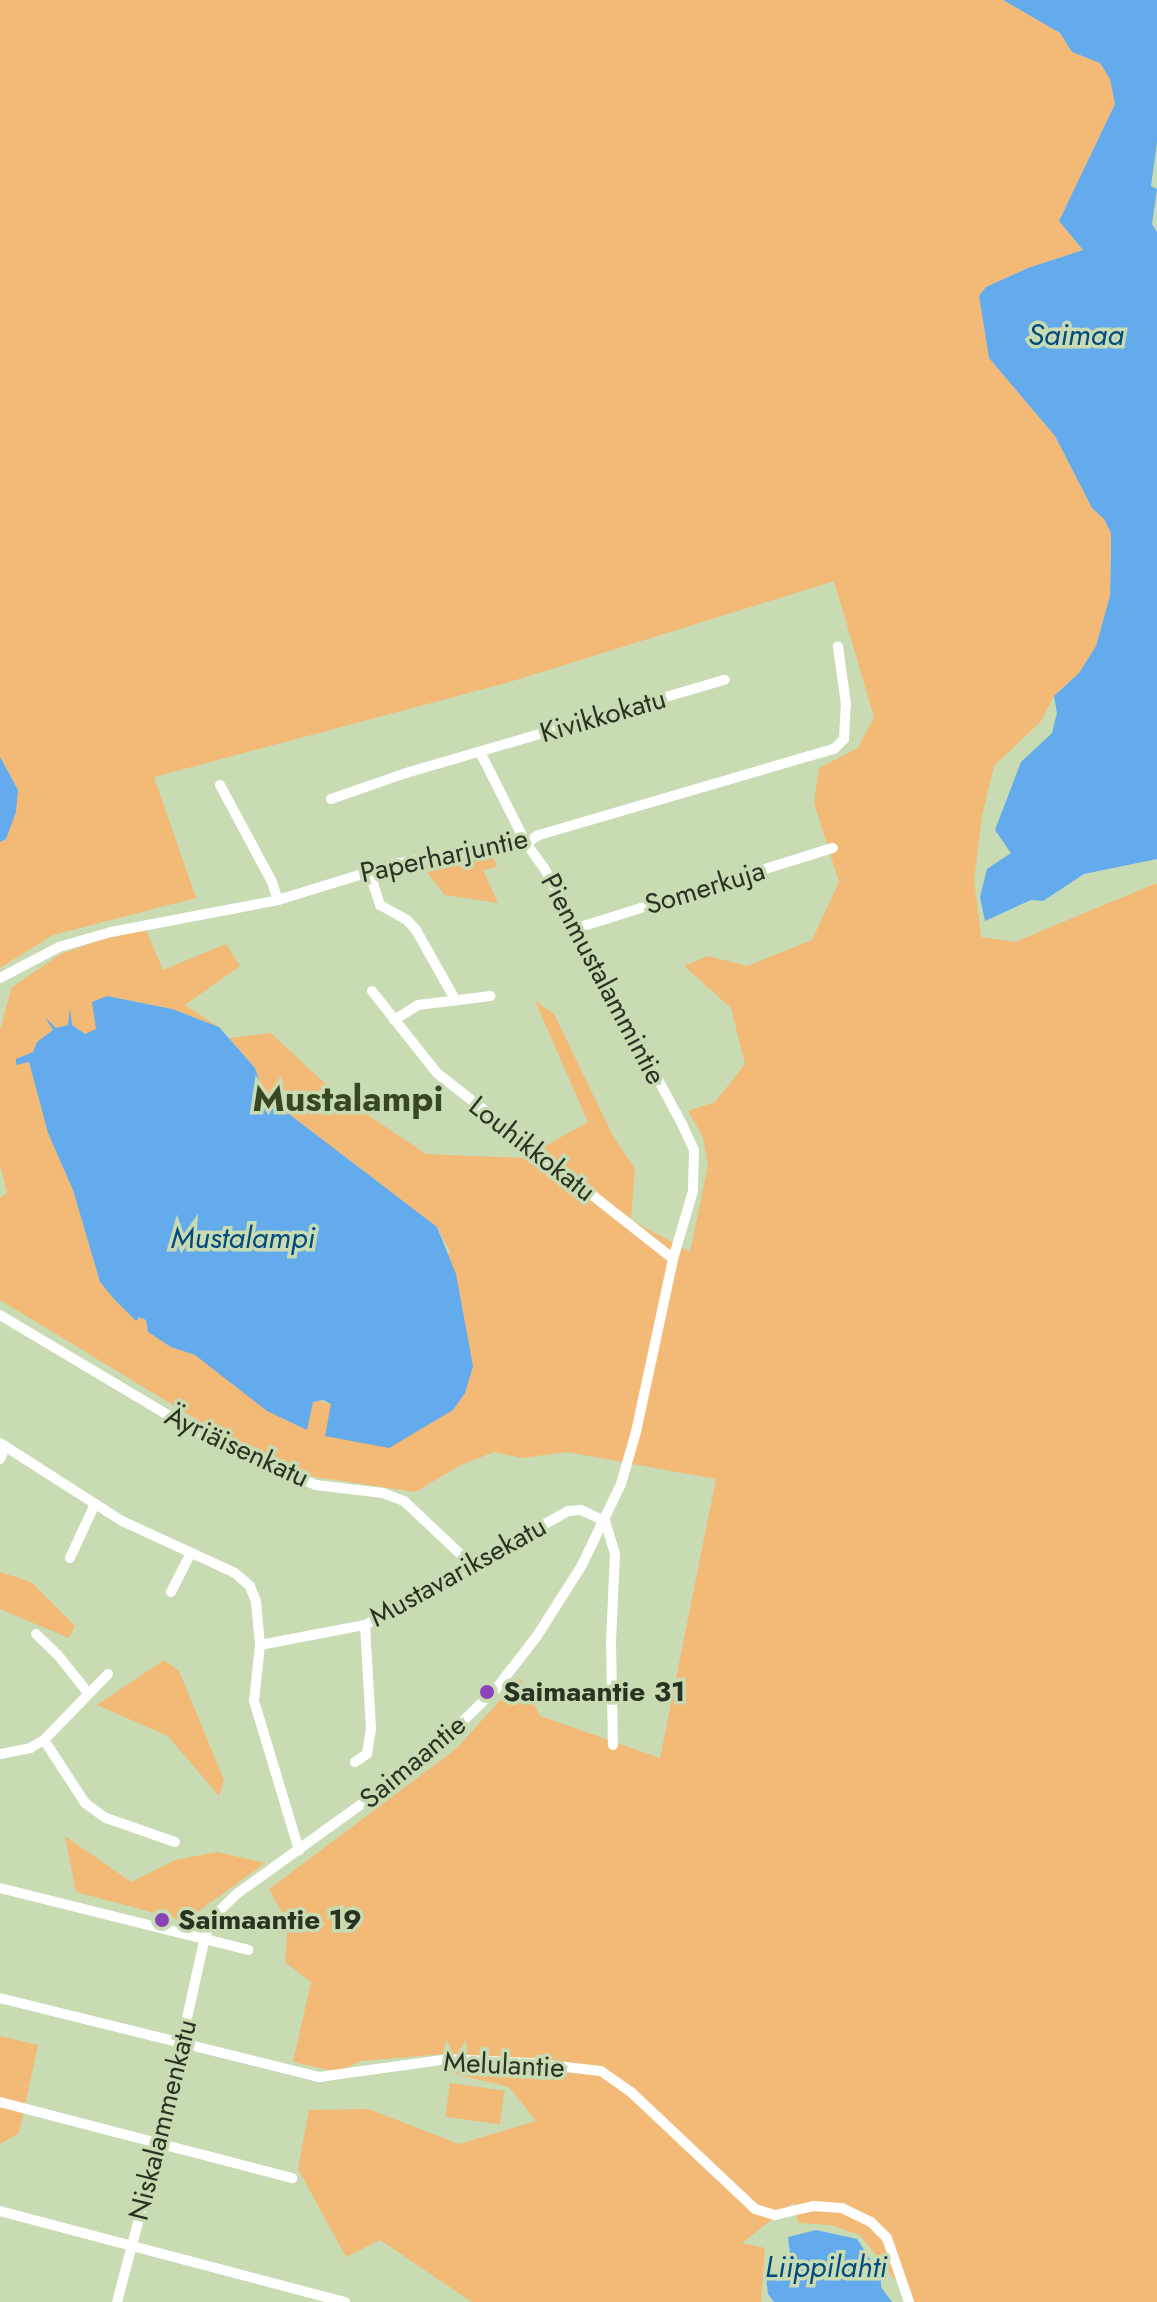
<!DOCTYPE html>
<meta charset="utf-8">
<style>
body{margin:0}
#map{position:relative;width:1157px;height:2302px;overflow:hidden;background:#c8dbb2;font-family:Jost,sans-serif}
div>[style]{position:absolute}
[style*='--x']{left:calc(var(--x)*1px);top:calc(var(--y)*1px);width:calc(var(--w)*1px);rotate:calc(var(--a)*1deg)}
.green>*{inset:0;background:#f3b977;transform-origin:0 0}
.water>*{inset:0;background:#64abee}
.minor>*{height:10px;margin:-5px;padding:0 5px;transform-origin:5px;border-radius:5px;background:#fff}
.dots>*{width:22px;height:22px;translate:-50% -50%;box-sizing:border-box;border:4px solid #c8dbb2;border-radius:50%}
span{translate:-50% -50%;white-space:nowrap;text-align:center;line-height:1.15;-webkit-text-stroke:7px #c8dbb2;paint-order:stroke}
.street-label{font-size:28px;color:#2a3222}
.poi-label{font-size:28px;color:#2a3222;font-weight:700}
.left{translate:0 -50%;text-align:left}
.water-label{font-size:30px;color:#014b80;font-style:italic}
.district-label{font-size:36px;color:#374724;font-weight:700}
</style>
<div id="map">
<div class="green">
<div style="clip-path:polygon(0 0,1003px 0,1060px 33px,1072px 52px,1100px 63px,1110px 79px,1115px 104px,1059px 221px,1083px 250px,1028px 268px,986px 287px,979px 296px,989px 358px,1055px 436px,1092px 508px,1104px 519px,1111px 533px,1110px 596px,1096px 646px,1079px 673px,1054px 696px,1041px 721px,994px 766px,982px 816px,974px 880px,981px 937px,1015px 942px,1157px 883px,1157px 2302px,913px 2302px,860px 2235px,830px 2225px,798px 2223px,794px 2202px,742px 2243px,765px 2248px,761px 2302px,472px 2302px,380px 2240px,346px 2257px,298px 2169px,309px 2110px,368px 2109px,459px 2144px,536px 2121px,509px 2087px,451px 2073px,445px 2054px,361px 2061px,337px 2072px,293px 2062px,311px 1982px,285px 1962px,288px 1923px,269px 1889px,457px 1748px,520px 1678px,540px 1716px,660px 1758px,716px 1479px,567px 1452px,521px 1458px,494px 1452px,461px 1465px,415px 1492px,309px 1476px,234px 1442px,0 1300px,0 1198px,7px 1193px,0 1164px,0 1030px,12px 987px,61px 954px,103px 939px,146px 930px,163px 970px,226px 944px,240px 966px,185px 1005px,219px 1027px,172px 1009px,107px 996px,96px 1029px,85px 1034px,71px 1025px,70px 1014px,68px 1025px,56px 1028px,48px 1021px,53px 1030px,37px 1042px,33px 1052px,17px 1059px,17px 1064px,29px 1062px,48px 1133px,73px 1190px,100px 1282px,136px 1321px,139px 1317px,146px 1320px,149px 1332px,171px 1347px,195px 1355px,228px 1378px,331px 1404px,450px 1252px,437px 1227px,264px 1095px,255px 1068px,229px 1038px,271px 1033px,335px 1093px,426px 1154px,524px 1158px,588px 1122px,535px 1001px,554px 1014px,614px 1138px,635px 1169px,631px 1220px,690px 1252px,708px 1165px,703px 1137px,688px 1111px,715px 1102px,745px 1064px,731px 1008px,684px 966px,708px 956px,747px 966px,812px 940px,839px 882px,814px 803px,819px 768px,858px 748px,874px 717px,834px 581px,506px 683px,154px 777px,196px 898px,53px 935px,0 968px,0 842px,6px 839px,18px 790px,0 757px)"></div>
<div style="clip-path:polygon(492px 854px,497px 867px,483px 870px,498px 903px,445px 895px,421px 865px)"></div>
<div style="clip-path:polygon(0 1572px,31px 1582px,75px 1626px,69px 1638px,0 1609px)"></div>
<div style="clip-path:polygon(164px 1660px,179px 1671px,224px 1780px,219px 1796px,168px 1736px,97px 1705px)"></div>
<div style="clip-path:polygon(65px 1836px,131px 1882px,175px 1860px,217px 1852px,265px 1863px,185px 1921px,76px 1892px)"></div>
<div style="clip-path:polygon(0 2036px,38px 2045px,19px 2133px,0 2144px)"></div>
<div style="left:450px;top:2083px;width:55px;height:34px;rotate:8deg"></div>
</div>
<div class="water">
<div style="clip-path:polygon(1003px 0,1157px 0,1157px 142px,1151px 186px,1157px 189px,1152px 224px,1157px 232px,1157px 859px,1084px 874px,1043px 901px,1031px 900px,985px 921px,980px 897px,987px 869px,1011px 853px,995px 830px,1021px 762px,1052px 733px,1057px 713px,1054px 696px,1079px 673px,1096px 646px,1110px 596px,1111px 554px,1111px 533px,1104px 519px,1092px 508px,1055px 436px,989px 358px,979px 296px,986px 287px,1028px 268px,1083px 250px,1059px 221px,1115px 104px,1110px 79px,1100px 63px,1072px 52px,1060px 33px)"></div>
<div style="clip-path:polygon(0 757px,18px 790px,16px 812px,6px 839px,0 842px)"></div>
<div style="clip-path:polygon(107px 996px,172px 1009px,219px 1027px,255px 1068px,264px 1095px,437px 1227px,456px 1274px,473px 1366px,465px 1393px,453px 1410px,389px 1448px,325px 1436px,331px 1404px,323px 1400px,313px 1402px,307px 1430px,267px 1411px,195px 1355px,171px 1347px,148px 1332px,146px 1320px,139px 1317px,136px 1321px,114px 1299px,100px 1282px,73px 1190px,48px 1133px,29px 1062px,16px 1065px,16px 1059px,33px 1052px,37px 1042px,53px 1030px,45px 1017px,56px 1028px,68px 1025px,70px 1008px,72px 1025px,85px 1034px,96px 1029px,92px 1002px)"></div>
<div style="clip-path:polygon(816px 2230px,857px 2239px,881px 2276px,881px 2287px,892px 2302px,774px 2302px,768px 2294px,766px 2278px,791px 2262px,788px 2237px)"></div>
</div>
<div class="minor">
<div style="--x:220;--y:785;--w:110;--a:61.8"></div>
<div style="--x:272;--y:882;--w:19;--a:72"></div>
<div style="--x:331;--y:799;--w:79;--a:-19.1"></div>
<div style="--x:406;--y:773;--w:332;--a:-16.3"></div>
<div style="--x:369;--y:871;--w:36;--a:72"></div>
<div style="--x:380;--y:905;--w:31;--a:29"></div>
<div style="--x:407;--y:920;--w:13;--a:48"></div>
<div style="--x:416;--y:930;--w:81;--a:60.6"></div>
<div style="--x:577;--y:928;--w:268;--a:-17.4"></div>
<div style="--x:0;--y:978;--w:67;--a:-27.7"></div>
<div style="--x:59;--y:947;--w:54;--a:-16.1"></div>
<div style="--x:111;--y:932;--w:170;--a:-10.8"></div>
<div style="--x:278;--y:900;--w:122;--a:-17.1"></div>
<div style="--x:395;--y:864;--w:120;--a:-10.6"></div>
<div style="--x:513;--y:842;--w:13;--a:4"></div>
<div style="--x:526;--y:843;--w:15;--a:-32"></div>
<div style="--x:539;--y:835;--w:307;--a:-16.3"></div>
<div style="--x:834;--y:749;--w:14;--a:-45"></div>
<div style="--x:844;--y:739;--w:35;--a:-87"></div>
<div style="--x:846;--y:704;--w:58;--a:-98"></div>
<div style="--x:372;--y:991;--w:105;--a:51.6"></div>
<div style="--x:437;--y:1073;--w:300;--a:38.2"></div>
<div style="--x:394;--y:1020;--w:28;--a:-32"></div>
<div style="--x:418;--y:1005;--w:73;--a:-7.1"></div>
<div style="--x:0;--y:1315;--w:254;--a:30.8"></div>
<div style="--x:218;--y:1445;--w:106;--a:22.2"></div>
<div style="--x:316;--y:1485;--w:67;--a:6.8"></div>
<div style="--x:383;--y:1493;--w:22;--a:21"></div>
<div style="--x:404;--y:1501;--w:95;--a:43.3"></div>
<div style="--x:0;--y:1443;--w:145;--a:32.6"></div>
<div style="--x:122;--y:1521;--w:124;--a:24.7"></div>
<div style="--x:235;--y:1573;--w:20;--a:41"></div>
<div style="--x:250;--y:1586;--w:17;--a:69"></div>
<div style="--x:256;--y:1602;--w:43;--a:84.7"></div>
<div style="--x:260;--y:1645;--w:56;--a:96.1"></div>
<div style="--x:254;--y:1701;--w:156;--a:73.2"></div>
<div style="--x:0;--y:1459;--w:14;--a:-65"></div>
<div style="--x:70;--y:1558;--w:60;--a:-65.2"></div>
<div style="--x:171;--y:1592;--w:44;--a:-62.9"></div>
<div style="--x:36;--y:1634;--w:30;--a:44"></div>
<div style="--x:58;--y:1655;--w:48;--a:51.7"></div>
<div style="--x:260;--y:1645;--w:107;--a:-10.8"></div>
<div style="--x:365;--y:1625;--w:233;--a:-29.3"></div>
<div style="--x:568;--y:1511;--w:13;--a:-4"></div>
<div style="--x:581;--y:1510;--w:26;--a:25"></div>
<div style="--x:605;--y:1521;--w:34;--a:73"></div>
<div style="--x:615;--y:1554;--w:89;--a:92.6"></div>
<div style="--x:611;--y:1643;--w:102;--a:88.9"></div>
<div style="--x:44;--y:1740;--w:75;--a:56.9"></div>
<div style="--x:85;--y:1803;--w:26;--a:36"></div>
<div style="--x:106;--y:1818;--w:73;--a:19.2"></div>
<div style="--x:0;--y:1754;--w:31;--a:-11"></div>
<div style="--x:30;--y:1748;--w:16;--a:-30"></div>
<div style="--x:44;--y:1740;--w:92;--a:-45.9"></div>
<div style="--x:355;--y:1762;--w:14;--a:-34"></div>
<div style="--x:367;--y:1754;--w:25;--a:-81"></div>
<div style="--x:371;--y:1729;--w:104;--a:-93.3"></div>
<div style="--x:0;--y:1888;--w:256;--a:14"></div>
<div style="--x:0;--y:1998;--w:329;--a:13.9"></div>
<div style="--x:319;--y:2077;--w:130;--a:-7.9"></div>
<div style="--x:448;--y:2059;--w:83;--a:2.8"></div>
<div style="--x:531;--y:2063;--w:70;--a:6.5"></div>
<div style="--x:601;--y:2071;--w:38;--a:35"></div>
<div style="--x:632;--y:2093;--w:169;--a:43.3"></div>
<div style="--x:755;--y:2209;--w:21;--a:17"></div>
<div style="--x:775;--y:2215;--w:39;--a:-13"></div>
<div style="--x:813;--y:2206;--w:29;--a:4"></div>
<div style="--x:842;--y:2208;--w:32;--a:26"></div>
<div style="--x:871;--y:2222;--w:23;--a:45"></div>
<div style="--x:887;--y:2238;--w:68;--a:71"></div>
<div style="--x:0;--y:2102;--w:302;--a:14.6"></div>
<div style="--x:0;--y:2211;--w:357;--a:14.8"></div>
<div style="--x:117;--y:2302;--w:164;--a:-75.2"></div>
<div style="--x:159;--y:2143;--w:211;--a:-77.4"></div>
<div style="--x:205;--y:1937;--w:24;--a:-66"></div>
<div style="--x:215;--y:1915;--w:32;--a:-44"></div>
<div style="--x:238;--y:1893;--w:231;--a:-35.8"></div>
<div style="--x:425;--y:1758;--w:98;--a:-44.2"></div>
<div style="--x:495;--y:1690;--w:68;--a:-52.1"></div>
<div style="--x:537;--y:1636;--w:84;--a:-57.6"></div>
<div style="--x:582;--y:1565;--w:90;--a:-64.3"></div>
<div style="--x:621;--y:1484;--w:54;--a:-73.9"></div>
<div style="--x:636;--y:1432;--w:177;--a:-77.9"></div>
<div style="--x:673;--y:1259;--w:71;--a:-73.6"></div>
<div style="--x:693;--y:1191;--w:41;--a:-88.6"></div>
<div style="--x:694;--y:1150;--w:29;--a:-115"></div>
<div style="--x:682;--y:1124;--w:291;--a:-118.3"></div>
<div style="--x:544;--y:868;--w:31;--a:-126"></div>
<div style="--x:526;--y:843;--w:102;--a:-116.8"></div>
</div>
<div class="dots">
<div style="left:487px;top:1692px;background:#8844b8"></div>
<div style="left:162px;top:1920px;background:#8844b8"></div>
</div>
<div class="street-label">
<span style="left:603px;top:716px;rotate:-16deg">Kivikkokatu</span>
<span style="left:444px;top:856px;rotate:-12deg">Paperharjuntie</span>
<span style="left:705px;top:888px;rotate:-17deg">Somerkuja</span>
<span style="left:603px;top:979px;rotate:62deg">Pienmustalammintie</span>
<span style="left:532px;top:1149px;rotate:38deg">Louhikkokatu</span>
<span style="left:237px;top:1447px;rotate:25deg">Äyriäisenkatu</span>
<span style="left:458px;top:1572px;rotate:-29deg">Mustavariksekatu</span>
<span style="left:413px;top:1762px;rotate:-40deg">Saimaantie</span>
<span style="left:504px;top:2065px;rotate:3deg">Melulantie</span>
<span style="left:163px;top:2120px;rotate:-76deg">Niskalammenkatu</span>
</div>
<div class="poi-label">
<span class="left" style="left:503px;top:1692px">Saimaantie 31</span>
<span class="left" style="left:178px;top:1920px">Saimaantie 19</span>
</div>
<div class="water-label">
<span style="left:1076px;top:335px">Saimaa</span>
<span style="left:243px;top:1238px">Mustalampi</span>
<span style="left:826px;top:2267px">Liippilahti</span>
</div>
<div class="district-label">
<span style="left:348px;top:1099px">Mustalampi</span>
</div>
</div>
